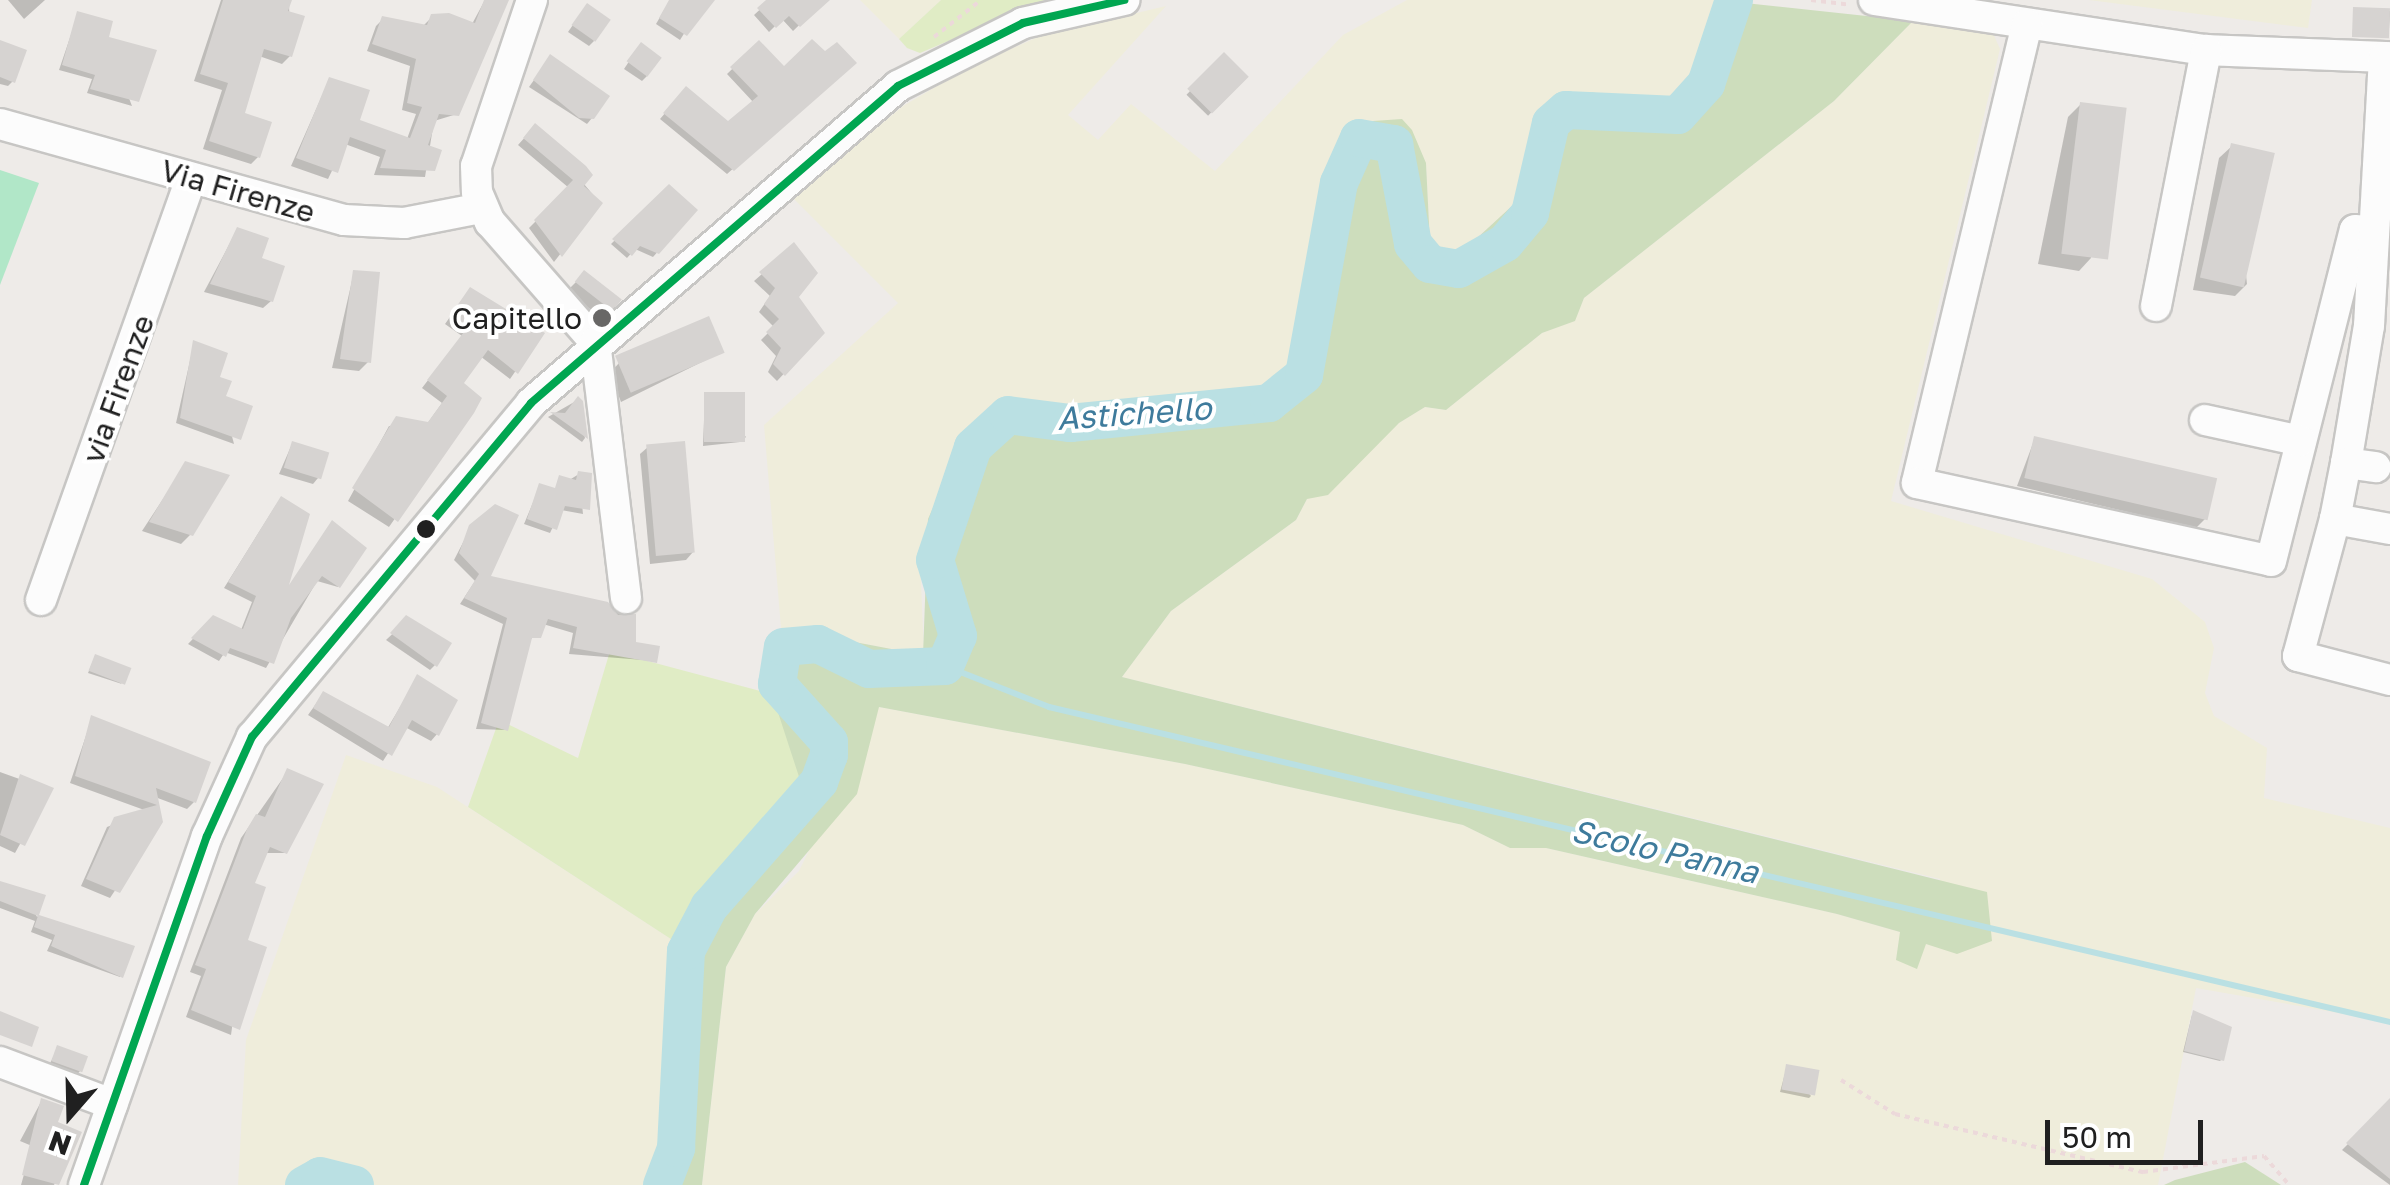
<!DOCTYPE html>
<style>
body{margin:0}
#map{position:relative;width:2390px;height:1185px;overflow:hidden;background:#eeebe8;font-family:"Golos Text",sans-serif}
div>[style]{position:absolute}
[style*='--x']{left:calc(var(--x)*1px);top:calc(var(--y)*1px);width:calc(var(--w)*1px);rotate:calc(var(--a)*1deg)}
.farmland>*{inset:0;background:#efeddb}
.grass>*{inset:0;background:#e0ecc5}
.forest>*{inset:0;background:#cdddbc}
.pitch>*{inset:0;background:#b1e7c8}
.shadow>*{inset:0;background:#0003;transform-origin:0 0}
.stream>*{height:6px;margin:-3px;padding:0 3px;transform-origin:3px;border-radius:3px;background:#bae0e3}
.river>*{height:38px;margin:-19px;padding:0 19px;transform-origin:19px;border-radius:19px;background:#bae0e3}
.building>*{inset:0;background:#d6d3d1;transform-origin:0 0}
.path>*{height:4px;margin-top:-2px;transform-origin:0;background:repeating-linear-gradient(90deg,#ecd9da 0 5px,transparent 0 10px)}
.roads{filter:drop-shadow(2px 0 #c7c6c4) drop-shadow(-2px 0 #c7c6c4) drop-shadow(0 2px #c7c6c4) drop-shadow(0 -2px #c7c6c4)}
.minor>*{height:30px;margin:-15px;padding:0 15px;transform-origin:15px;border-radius:15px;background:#fcfcfc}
.bus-1>*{height:8px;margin:-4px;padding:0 4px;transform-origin:4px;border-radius:4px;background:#00a651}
.dots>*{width:28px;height:28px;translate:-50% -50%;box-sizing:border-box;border:5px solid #fff;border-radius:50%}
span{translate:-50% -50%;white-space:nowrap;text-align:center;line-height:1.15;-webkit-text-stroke:8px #fff;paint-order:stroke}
.street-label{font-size:30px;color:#202020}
.poi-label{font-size:30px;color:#202020}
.right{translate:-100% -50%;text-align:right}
.water-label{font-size:32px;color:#3e7b9c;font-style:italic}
.north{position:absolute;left:20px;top:1065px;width:100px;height:100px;-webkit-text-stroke:8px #fff;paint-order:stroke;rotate:200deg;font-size:28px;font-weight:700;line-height:40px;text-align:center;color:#202020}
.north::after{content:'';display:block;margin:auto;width:35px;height:45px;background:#202020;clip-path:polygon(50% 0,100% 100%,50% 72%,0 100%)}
.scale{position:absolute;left:2045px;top:1120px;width:158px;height:45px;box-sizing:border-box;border:5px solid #202020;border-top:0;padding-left:12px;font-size:30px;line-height:35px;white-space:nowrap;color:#202020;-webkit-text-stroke:8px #fff;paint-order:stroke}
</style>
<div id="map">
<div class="farmland">
<div style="clip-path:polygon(860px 0,941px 0,899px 39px)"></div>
<div style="clip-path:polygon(1407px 0,1717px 0,1688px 85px,1663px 102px,1589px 92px,1550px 105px,1527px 192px,1450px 262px,1430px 244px,1426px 163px,1335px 158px,1293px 359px,1275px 391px,1212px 409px,1078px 415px,1011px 405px,920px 559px,924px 655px,781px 628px,764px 425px,898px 303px,793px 198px,903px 106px,966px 69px,1040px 36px,1166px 6px,1068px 115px,1098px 140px,1131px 104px,1215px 171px,1343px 35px)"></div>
<div style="clip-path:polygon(2089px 0,2312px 0,2308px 28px)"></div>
<div style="clip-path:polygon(1913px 21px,1992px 31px,2000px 49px,1891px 501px,2152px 579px,2205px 622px,2214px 648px,2205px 693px,2214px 716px,2267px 748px,2264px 798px,2390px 828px,2390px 1022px,2196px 988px,2158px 1185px,702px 1185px,726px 967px,755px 914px,799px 871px,879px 707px,1185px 764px,1463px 825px,1510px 848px,1546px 848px,1837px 914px,1900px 932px,1917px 968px,1940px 879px,1122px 677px,1171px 611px,1296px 520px,1307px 499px,1399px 423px,1425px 407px,1446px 410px,1542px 333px,1574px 321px,1584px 298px,1834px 101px)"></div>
<div style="clip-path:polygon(346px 755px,437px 787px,677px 943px,672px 1127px,652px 1185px,373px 1185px,315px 1164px,292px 1185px,238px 1185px,246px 1040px)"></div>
</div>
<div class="grass">
<div style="clip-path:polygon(941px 0,1045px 0,920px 53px,907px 48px,899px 39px)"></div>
<div style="clip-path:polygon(610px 651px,772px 694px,802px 763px,803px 789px,677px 943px,468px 807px,499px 720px,578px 758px)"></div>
</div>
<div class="forest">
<div style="clip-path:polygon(1717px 0,1913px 21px,1834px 101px,1584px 298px,1575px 321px,1542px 333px,1446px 410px,1425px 407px,1399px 423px,1328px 495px,1307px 499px,1296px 520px,1171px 611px,1122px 677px,1987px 892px,1992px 941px,1957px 954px,1926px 944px,1917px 969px,1896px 960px,1900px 932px,1837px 914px,1546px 848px,1510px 848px,1463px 825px,1185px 764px,879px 707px,857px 794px,755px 914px,726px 967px,702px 1185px,652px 1185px,672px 1127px,677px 943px,803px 789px,772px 694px,781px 628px,923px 655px,928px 519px,957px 454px,991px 417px,1011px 405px,1078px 415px,1212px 409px,1275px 391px,1287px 382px,1335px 158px,1350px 137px,1373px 121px,1402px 119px,1412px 130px,1426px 163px,1430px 244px,1451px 262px,1527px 192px,1550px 105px,1589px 92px,1663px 102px,1688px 85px)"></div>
<div style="clip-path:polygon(326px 1161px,344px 1168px,373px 1185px,292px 1185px)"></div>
<div style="clip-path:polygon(2245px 1162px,2281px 1185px,2164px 1185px,2175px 1180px)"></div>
</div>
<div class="pitch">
<div style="clip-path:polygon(0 170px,39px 183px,0 285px)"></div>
</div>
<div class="shadow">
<div style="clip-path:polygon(8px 0,45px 0,24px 19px)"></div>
<div style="clip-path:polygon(221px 0,289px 0,290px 56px,282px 64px,259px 56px,242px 115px,258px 157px,251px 164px,203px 149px,222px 90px,194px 81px)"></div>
<div style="clip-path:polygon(485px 0,495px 0,457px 114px,434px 121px,425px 177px,374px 175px,380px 157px,345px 144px,328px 179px,291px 166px,329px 80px,357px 121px,407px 139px,416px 114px,402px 110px,410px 66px,367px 51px,376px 26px,383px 19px,423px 26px,432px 17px,472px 24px)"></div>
<div style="clip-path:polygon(670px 0,705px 0,680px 40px,656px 24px)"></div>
<div style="clip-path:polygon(770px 0,816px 0,820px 5px,793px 31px,782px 19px,769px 32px,754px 15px)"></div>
<div style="left:2354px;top:9px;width:36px;height:25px;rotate:3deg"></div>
<div style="clip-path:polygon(582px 12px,594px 41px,589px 46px,568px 32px)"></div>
<div style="clip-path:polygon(78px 14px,106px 38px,132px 106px,87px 93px,92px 79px,59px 70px)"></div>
<div style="clip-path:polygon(0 42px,13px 81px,8px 86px,0 84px)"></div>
<div style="clip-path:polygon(759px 43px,784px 70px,825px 55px,853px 63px,727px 174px,660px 119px,686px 89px,728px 124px,754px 103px,727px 74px)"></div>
<div style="clip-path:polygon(636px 51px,647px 76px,642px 81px,624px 69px)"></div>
<div style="left:1224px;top:56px;width:30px;height:54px;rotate:44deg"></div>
<div style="clip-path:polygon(546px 63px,592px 118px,587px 124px,529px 87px)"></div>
<div style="clip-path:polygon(2081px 104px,2091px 258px,2079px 271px,2038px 264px,2068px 117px)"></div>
<div style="clip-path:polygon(535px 126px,600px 203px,554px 262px,529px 228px,569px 188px,518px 145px)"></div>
<div style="clip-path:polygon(2232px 146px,2247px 284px,2235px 296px,2193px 290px,2219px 158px)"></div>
<div style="clip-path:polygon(669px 187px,695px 210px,653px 257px,635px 249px,627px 258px,611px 244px)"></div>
<div style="clip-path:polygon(237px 230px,259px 260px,271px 301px,263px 308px,204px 292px)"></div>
<div style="clip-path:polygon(794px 246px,796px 297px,822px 333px,777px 381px,768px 372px,776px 356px,761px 340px,774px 327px,759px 312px,770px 296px,754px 281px)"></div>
<div style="clip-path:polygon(354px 272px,368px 362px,359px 371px,332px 368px)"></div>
<div style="clip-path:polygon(585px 273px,618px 300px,600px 317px,567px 291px)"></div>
<div style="clip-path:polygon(464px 297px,542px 333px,510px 379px,480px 356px,460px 384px,479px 398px,389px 527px,348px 501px,389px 426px,427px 424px,442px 403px,422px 388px,462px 336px,445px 324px)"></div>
<div style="clip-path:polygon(194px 343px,217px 378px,234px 444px,176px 423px)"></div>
<div style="clip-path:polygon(722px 352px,621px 402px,610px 373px,619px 363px)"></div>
<div style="clip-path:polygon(705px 394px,746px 437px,740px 442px,703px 446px)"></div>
<div style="clip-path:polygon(576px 401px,585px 438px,582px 442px,548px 417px)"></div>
<div style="clip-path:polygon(2035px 438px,2205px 519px,2196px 528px,2017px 486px)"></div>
<div style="clip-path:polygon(292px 444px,318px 478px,313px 484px,279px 474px)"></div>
<div style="clip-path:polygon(648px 447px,693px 552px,686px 560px,650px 564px,640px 454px)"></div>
<div style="clip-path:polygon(186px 464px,191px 534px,181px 544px,142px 531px)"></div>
<div style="clip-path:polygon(579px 474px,583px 514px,561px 510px,550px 533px,524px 524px,540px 486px,553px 490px)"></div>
<div style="clip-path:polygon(276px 505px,287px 590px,327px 529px,338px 587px,317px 581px,266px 668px,225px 652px,219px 661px,188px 644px,213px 618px,241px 630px,252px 602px,224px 588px)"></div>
<div style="clip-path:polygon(471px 527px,487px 577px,633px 616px,633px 644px,655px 661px,569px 654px,573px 633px,543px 624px,528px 643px,506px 730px,476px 729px,503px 624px,460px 604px,475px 581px,454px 560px)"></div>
<div style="clip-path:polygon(404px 623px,435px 665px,430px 670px,386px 640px)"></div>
<div style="clip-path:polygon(94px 659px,122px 684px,88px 673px)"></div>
<div style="clip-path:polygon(418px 677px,437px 734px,431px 741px,405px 727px,383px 761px,308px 715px,323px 694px,387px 729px)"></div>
<div style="clip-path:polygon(92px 718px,194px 802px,187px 809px,155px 797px,161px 821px,110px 898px,81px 886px,107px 827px,147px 811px,70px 783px)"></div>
<div style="clip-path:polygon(288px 771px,285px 853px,264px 853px,252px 885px,231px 1035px,186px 1017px,201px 976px,190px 972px,241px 838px)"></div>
<div style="clip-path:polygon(0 772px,50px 790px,15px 853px,0 846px)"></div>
<div style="clip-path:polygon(0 884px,43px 897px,36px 916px,132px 948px,120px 977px,47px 951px,52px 940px,31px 932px,35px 921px,0 908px)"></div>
<div style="clip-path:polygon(2192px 1015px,2222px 1059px,2220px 1061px,2183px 1052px)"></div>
<div style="clip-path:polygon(58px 1048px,80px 1071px,75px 1077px,48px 1067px)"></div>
<div style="clip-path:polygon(1787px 1066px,1811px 1096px,1809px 1098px,1780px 1092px)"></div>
<div style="clip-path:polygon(42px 1100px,55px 1123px,78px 1133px,54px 1185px,21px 1185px,32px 1146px,20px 1141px)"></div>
<div style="clip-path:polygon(2385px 1107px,2390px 1111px,2390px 1185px,2342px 1150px)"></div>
</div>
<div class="stream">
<div style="--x:945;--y:666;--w:112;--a:21.5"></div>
<div style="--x:1049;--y:707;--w:1377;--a:13.22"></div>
</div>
<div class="river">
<div style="--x:304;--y:1185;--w:18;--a:-29"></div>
<div style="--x:320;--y:1176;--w:36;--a:14"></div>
<div style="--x:662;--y:1185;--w:40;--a:-69"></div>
<div style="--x:676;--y:1148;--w:197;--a:-87.1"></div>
<div style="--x:686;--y:951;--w:50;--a:-62.4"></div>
<div style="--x:709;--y:907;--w:167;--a:-48.7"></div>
<div style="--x:819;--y:782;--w:29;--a:-70"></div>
<div style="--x:829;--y:755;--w:13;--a:-90"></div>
<div style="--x:829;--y:742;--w:78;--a:-131.9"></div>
<div style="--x:777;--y:684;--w:37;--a:-81"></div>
<div style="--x:783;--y:647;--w:35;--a:-5"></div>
<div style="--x:818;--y:644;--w:57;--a:26.1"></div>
<div style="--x:869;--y:669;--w:76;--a:-2.3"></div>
<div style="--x:945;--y:666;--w:33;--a:-67"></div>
<div style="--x:958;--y:636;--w:79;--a:-106.8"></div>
<div style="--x:935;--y:560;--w:119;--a:-71.4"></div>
<div style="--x:973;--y:447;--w:47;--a:-42.4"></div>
<div style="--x:1008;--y:415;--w:63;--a:7.4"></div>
<div style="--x:1070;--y:423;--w:200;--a:-5.7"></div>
<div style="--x:1269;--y:403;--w:45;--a:-38.7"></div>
<div style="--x:1304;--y:375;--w:195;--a:-79.7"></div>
<div style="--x:1339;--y:183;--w:49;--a:-66"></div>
<div style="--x:1359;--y:138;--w:36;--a:10"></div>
<div style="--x:1394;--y:144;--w:102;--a:79.2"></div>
<div style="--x:1413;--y:244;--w:26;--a:50"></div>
<div style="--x:1430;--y:264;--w:29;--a:10"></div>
<div style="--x:1459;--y:269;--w:53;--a:-29.5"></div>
<div style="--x:1505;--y:243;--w:39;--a:-50"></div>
<div style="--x:1530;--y:213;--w:92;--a:-76.9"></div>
<div style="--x:1551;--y:123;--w:20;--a:-41"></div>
<div style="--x:1566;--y:110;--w:112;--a:2.6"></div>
<div style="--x:1678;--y:115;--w:42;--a:-47.9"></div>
<div style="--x:1706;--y:84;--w:89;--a:-71.6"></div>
</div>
<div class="building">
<div style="clip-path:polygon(223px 0,292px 0,288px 11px,305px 16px,292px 57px,264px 49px,245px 113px,272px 122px,260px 158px,209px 141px,228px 83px,200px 74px)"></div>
<div style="clip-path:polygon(484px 0,509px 0,459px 116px,439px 114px,428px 145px,442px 150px,435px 171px,380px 168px,386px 150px,350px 137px,338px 173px,296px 158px,329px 77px,370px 90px,360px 120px,410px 138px,422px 107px,407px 103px,416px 59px,372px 44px,382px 16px,427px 25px,431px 14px,449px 13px,475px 23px)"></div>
<div style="clip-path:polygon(669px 0,715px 0,687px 36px,659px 18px)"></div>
<div style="clip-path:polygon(766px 0,830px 0,800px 27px,789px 16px,776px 28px,757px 8px)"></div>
<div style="left:587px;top:3px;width:29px;height:27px;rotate:35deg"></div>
<div style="left:2353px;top:7px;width:37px;height:30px;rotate:2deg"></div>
<div style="clip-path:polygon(77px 11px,113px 21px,109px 37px,157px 50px,139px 102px,90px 89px,95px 75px,62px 65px)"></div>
<div style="clip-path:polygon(812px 39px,825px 51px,837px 42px,857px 63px,734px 171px,663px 113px,686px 86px,728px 121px,758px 96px,730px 67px,759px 40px,784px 66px)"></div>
<div style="clip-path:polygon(0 40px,27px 50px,15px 83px,0 77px)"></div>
<div style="left:641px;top:42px;width:26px;height:24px;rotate:37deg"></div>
<div style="left:1224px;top:52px;width:35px;height:52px;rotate:45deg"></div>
<div style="clip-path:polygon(550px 54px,610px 96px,594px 119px,579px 118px,533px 80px)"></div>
<div style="left:2080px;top:102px;width:47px;height:153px;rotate:7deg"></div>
<div style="clip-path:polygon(535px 123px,586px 166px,593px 175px,584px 186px,603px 203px,562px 257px,534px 220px,573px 180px,523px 138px)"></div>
<div style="left:2231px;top:143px;width:45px;height:138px;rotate:13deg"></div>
<div style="clip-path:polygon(669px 184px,698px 210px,659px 254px,640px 246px,632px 256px,612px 239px)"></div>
<div style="clip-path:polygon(237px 227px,269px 238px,262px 258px,285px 266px,273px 302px,210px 284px)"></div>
<div style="clip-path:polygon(794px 242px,818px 273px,799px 297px,825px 333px,785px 376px,773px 364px,781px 348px,766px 332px,779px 319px,764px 304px,775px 288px,759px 272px)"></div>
<div style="clip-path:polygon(353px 270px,380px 272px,371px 363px,340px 359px)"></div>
<div style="left:584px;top:270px;width:48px;height:15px;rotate:38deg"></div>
<div style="clip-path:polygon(470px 287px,545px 333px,518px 374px,488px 350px,464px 383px,482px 398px,474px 413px,398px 522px,352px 488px,396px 416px,428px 422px,447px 396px,427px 380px,467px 328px,450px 316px)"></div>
<div style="left:709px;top:316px;width:40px;height:102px;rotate:67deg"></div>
<div style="clip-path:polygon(193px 340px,228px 353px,220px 377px,232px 381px,226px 396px,253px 406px,241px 440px,180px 418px)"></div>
<div style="left:704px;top:392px;width:41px;height:50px"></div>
<div style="clip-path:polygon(578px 396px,583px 401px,588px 439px,550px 412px,565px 413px)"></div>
<div style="left:2034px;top:436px;width:188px;height:43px;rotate:13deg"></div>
<div style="left:292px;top:441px;width:39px;height:28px;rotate:17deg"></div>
<div style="left:685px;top:441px;width:112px;height:39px;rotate:85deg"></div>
<div style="clip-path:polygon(185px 461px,230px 475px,193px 536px,149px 522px)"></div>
<div style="clip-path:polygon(578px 471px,592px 473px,590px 510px,565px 506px,557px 530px,527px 519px,539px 483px,555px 488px,559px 475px,576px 480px)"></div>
<div style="clip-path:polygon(281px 496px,310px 514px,289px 585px,332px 520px,367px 548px,340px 588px,322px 576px,291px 618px,274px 664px,230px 648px,226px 657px,191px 638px,213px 615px,243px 629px,256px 596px,228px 582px)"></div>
<div style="clip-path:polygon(495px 504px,519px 515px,491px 576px,608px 602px,618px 615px,636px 614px,636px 642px,660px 646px,657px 663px,573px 648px,577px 627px,548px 619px,541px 638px,532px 638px,508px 731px,481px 723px,507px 618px,464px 598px,479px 574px,459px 553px,469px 525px)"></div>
<div style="clip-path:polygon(406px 615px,452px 643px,437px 667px,390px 633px)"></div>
<div style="left:95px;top:654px;width:39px;height:18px;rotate:21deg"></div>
<div style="clip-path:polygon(417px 674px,458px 700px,439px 736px,412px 720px,392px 756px,313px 708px,323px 691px,389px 727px)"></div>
<div style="clip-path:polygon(91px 715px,211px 762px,196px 803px,156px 788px,163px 822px,120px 893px,86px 879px,114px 817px,157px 805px,75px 776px)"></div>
<div style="clip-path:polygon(287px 768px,324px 784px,287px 854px,270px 847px,255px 883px,266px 887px,248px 940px,267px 947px,240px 1030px,191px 1010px,206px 969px,195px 965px,247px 829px,256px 814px,265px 817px)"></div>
<div style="clip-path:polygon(20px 774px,54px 788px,25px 846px,0 835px)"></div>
<div style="clip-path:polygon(0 881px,46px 895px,39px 915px,135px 946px,123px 978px,51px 946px,55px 935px,34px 927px,38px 916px,0 901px)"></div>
<div style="clip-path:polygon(2193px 1010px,2232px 1027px,2224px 1061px,2184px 1051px)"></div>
<div style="clip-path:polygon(0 1011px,39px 1027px,32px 1047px,0 1035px)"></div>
<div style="left:57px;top:1045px;width:33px;height:17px;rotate:20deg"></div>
<div style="left:1786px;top:1064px;width:34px;height:26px;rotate:10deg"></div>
<div style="clip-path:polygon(41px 1098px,64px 1106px,58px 1122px,82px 1132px,59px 1185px,22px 1175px)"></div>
<div style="clip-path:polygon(2390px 1098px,2390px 1179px,2346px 1143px)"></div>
</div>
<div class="path">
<div style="--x:1811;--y:0;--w:39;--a:7"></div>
<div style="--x:934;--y:37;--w:60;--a:-38.2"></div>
<div style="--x:1841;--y:1080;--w:64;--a:32.2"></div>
<div style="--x:1895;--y:1114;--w:255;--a:13.2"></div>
<div style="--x:2143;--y:1172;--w:122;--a:-7.5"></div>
<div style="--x:2264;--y:1156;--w:38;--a:49"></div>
</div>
<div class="roads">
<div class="minor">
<div style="--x:532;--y:0;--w:175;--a:108.6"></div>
<div style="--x:476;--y:166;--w:26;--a:88"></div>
<div style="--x:477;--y:192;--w:33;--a:67"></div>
<div style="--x:490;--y:222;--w:159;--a:48.8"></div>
<div style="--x:595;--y:342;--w:258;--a:83.1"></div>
<div style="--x:1874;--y:0;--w:336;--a:8.6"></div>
<div style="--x:2206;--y:50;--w:184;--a:2.2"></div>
<div style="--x:2027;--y:24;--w:472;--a:103.5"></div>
<div style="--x:1917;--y:483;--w:362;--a:12.4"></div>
<div style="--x:2271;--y:561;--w:341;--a:-75.8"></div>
<div style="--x:2355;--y:230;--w:14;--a:4"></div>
<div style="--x:0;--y:124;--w:357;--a:15.6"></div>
<div style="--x:344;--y:220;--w:60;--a:2.9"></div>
<div style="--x:404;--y:223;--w:78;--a:-11"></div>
<div style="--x:2156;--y:306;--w:261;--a:-78.9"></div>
<div style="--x:2205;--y:420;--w:98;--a:12.3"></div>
<div style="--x:2346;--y:463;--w:139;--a:-80.5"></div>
<div style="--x:2369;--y:326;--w:269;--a:-86.8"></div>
<div style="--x:2335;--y:519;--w:57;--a:-78.9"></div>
<div style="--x:2346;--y:463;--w:30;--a:8"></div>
<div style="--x:2390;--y:529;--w:56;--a:-169.7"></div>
<div style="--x:2335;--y:519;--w:142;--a:105.1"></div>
<div style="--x:2298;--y:656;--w:95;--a:14.6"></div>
<div style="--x:41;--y:600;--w:448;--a:-70.4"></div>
<div style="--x:0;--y:1062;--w:120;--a:20.6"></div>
<div style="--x:84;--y:1185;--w:370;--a:-70.6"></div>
<div style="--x:207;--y:836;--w:109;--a:-65.6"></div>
<div style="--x:252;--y:737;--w:435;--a:-50.1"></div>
<div style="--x:531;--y:403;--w:485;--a:-40.8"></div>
<div style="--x:898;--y:86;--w:140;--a:-26.7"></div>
<div style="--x:1023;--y:23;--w:104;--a:-12.8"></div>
</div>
</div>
<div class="bus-1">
<div style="--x:84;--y:1185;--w:370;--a:-70.6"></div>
<div style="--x:207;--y:836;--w:109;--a:-65.6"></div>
<div style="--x:252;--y:737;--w:435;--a:-50.1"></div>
<div style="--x:531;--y:403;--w:485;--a:-40.8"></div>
<div style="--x:898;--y:86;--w:140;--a:-26.7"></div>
<div style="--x:1023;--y:23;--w:104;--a:-12.8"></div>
</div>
<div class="dots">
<div style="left:602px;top:318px;background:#686766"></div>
<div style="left:426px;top:529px;background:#202020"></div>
</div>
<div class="street-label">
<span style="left:238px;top:191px;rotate:16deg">Via Firenze</span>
<span style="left:118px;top:389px;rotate:-70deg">via Firenze</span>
</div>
<div class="poi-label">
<span class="right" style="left:582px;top:318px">Capitello</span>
</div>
<div class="water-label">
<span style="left:1134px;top:413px;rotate:-4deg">Astichello</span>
<span style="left:1665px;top:851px;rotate:13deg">Scolo Panna</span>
</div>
<div class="north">N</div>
<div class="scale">50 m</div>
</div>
